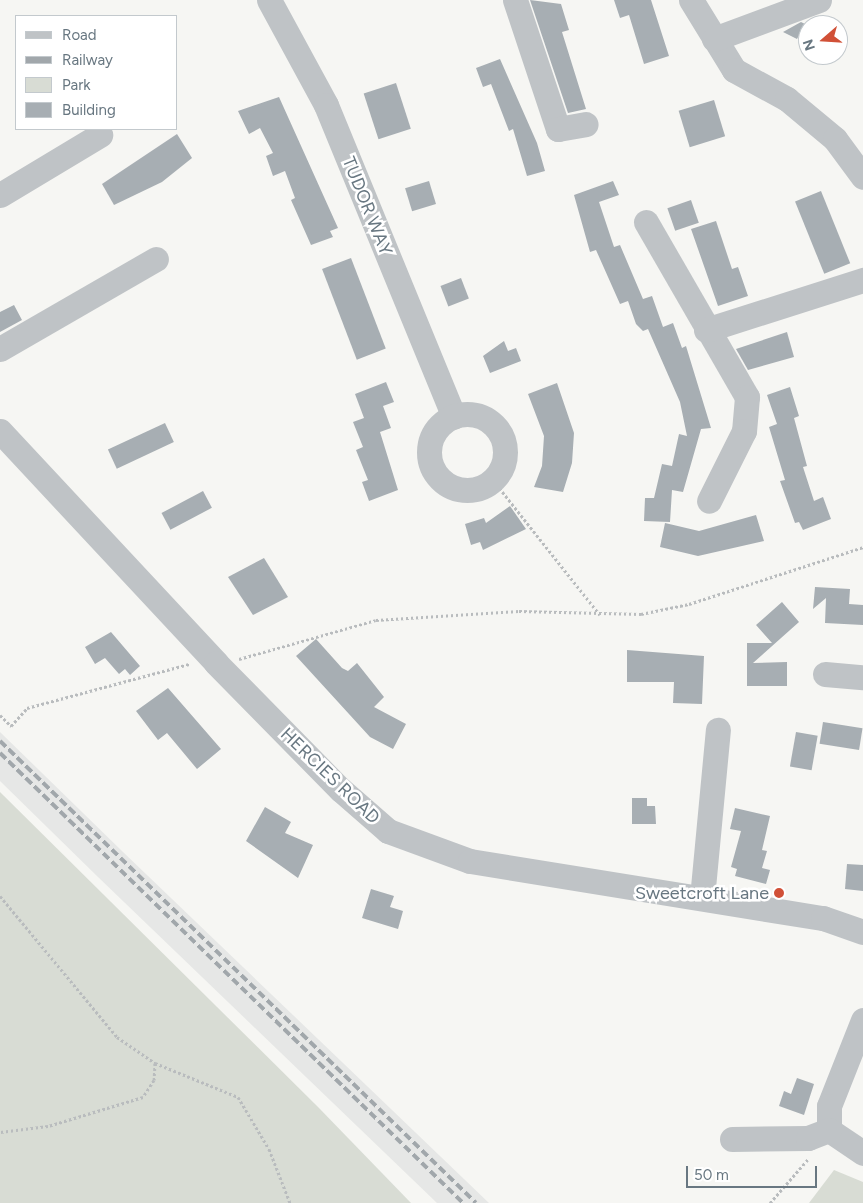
<!DOCTYPE html>
<style>
body{margin:0}
#map{position:relative;width:863px;height:1203px;overflow:hidden;background:#f6f6f3;font-family:Figtree,sans-serif}
div>[style]{position:absolute}
[style*='--x']{left:calc(var(--x)*1px);top:calc(var(--y)*1px);width:calc(var(--w)*1px);rotate:calc(var(--a)*1deg)}
.built>*{inset:0;background:#e6e7e6}
.green>*{inset:0;background:#d8dcd4}
.building>*{inset:0;background:#a7aeb3;transform-origin:0 0}
.path>*{height:3px;margin-top:-1.5px;transform-origin:0;background:repeating-linear-gradient(90deg,#b9bcbe 0 2.5px,transparent 0 5px)}
.minor>*{height:25px;margin:-12.5px;padding:0 12.5px;transform-origin:12.5px;border-radius:12.5px;background:#bfc3c6}
.minor>.ring{margin:-12.5px;padding:0;box-sizing:content-box;background:none;border:25px solid #bfc3c6;border-radius:50%}
.rail>*{height:4px;margin-top:-2px;transform-origin:0;background:repeating-linear-gradient(90deg,#a1a7ab 0 8px,transparent 0 12px)}
.dots>*{width:14px;height:14px;translate:-50% -50%;box-sizing:border-box;border:2px solid #fff;border-radius:50%}
span{translate:-50% -50%;white-space:nowrap;text-align:center;line-height:1.15;-webkit-text-stroke:5px #fff;paint-order:stroke}
.street-label{font-size:18px;color:#687781}
.poi-label{font-size:18px;color:#687781}
.right{translate:-100% -50%;text-align:right}
.legend{position:absolute;left:15px;top:15px;width:162px;height:115px;box-sizing:border-box;background:#fff;border:1px solid #c3c9cd;margin:0;padding:6px 9px;list-style:none;font-size:15px;color:#687781}
.legend li{display:flex;align-items:center;gap:10px;height:25px}
.legend b{width:25px;border:1px solid #c3c9cd}
.north{position:absolute;left:798px;top:15px;width:50px;height:50px;box-sizing:border-box;background:#fff;border:1px solid #c3c9cd;border-radius:50%;rotate:251deg;font-size:14px;font-weight:700;line-height:20px;text-align:center;color:#687781}
.north::after{content:'';display:block;margin:auto;width:18px;height:22px;background:#d15037;clip-path:polygon(50% 0,100% 100%,50% 72%,0 100%)}
.scale{position:absolute;left:686px;top:1166px;width:131px;height:22px;box-sizing:border-box;border:2px solid #687781;border-top:0;padding-left:6px;font-size:15px;line-height:18px;white-space:nowrap;color:#687781;-webkit-text-stroke:4px #fff;paint-order:stroke}
</style>
<div id="map">
<div class="built">
<div style="clip-path:polygon(0 732px,123px 852px,489px 1203px,437px 1203px,98px 877px,0 781px)"></div>
</div>
<div class="green">
<div style="clip-path:polygon(0 792px,318px 1107px,411px 1203px,0 1203px)"></div>
<div style="clip-path:polygon(834px 1170px,863px 1182px,863px 1203px,809px 1203px)"></div>
</div>
<div class="building">
<div style="clip-path:polygon(530px 0,561px 4px,569px 30px,562px 32px,586px 109px,568px 113px)"></div>
<div style="clip-path:polygon(614px 0,651px 0,669px 56px,644px 64px,629px 15px,620px 18px)"></div>
<div style="clip-path:polygon(801px 22px,805px 24px,797px 39px,783px 32px)"></div>
<div style="clip-path:polygon(500px 59px,537px 143px,545px 171px,527px 176px,513px 129px,509px 131px,491px 84px,483px 87px,476px 68px)"></div>
<div style="left:396px;top:83px;width:48px;height:34px;rotate:72deg"></div>
<div style="clip-path:polygon(279px 97px,338px 228px,330px 231px,333px 237px,311px 245px,291px 200px,295px 198px,285px 171px,273px 176px,266px 156px,273px 153px,260px 128px,249px 134px,238px 111px)"></div>
<div style="left:714px;top:100px;width:38px;height:37px;rotate:73deg"></div>
<div style="clip-path:polygon(177px 134px,192px 158px,162px 182px,114px 205px,102px 184px)"></div>
<div style="left:429px;top:181px;width:24px;height:25px;rotate:73deg"></div>
<div style="clip-path:polygon(613px 181px,619px 195px,599px 202px,614px 247px,620px 245px,643px 299px,652px 296px,663px 327px,673px 323px,682px 348px,686px 346px,711px 428px,701px 429px,683px 492px,672px 490px,670px 522px,644px 521px,645px 498px,654px 498px,662px 464px,672px 466px,679px 434px,687px 436px,680px 402px,648px 329px,643px 331px,636px 324px,628px 301px,620px 304px,596px 250px,590px 252px,574px 195px)"></div>
<div style="left:821px;top:191px;width:78px;height:28px;rotate:68deg"></div>
<div style="left:691px;top:200px;width:24px;height:25px;rotate:71deg"></div>
<div style="clip-path:polygon(716px 221px,732px 269px,738px 267px,748px 296px,718px 306px,691px 229px)"></div>
<div style="left:351px;top:258px;width:97px;height:31px;rotate:69deg"></div>
<div style="left:461px;top:278px;width:22px;height:22px;rotate:69deg"></div>
<div style="clip-path:polygon(14px 305px,22px 320px,0 332px,0 312px)"></div>
<div style="clip-path:polygon(787px 332px,794px 357px,748px 370px,736px 349px)"></div>
<div style="clip-path:polygon(504px 341px,508px 351px,516px 348px,521px 361px,490px 373px,483px 356px)"></div>
<div style="clip-path:polygon(386px 382px,394px 402px,383px 406px,391px 428px,380px 432px,398px 490px,369px 501px,362px 482px,368px 480px,356px 450px,363px 447px,353px 422px,364px 418px,355px 394px)"></div>
<div style="clip-path:polygon(557px 383px,574px 433px,572px 463px,563px 492px,534px 487px,542px 466px,544px 436px,528px 394px)"></div>
<div style="clip-path:polygon(790px 387px,799px 416px,794px 418px,807px 466px,803px 467px,814px 501px,823px 497px,831px 519px,803px 530px,799px 522px,795px 523px,780px 481px,785px 480px,769px 427px,777px 424px,767px 395px)"></div>
<div style="left:165px;top:423px;width:21px;height:63px;rotate:65deg"></div>
<div style="left:203px;top:491px;width:19px;height:47px;rotate:62deg"></div>
<div style="clip-path:polygon(510px 506px,526px 529px,483px 550px,480px 542px,471px 545px,465px 524px,484px 518px,486px 523px)"></div>
<div style="clip-path:polygon(756px 515px,764px 541px,698px 556px,660px 547px,665px 523px,699px 531px)"></div>
<div style="clip-path:polygon(264px 558px,288px 597px,253px 615px,228px 577px)"></div>
<div style="clip-path:polygon(815px 587px,850px 589px,849px 604px,863px 605px,863px 625px,825px 623px,826px 598px,813px 609px)"></div>
<div style="clip-path:polygon(782px 602px,799px 622px,753px 663px,787px 662px,787px 686px,747px 686px,747px 643px,772px 643px,756px 625px)"></div>
<div style="clip-path:polygon(111px 632px,140px 666px,130px 675px,125px 669px,119px 674px,105px 658px,95px 664px,85px 647px)"></div>
<div style="clip-path:polygon(316px 639px,342px 668px,348px 671px,357px 663px,384px 697px,374px 707px,406px 724px,393px 749px,370px 737px,296px 656px)"></div>
<div style="clip-path:polygon(627px 650px,704px 656px,702px 704px,673px 703px,674px 682px,627px 682px)"></div>
<div style="clip-path:polygon(168px 688px,221px 749px,197px 769px,167px 733px,158px 740px,136px 711px)"></div>
<div style="left:823px;top:722px;width:40px;height:22px;rotate:9deg"></div>
<div style="left:796px;top:732px;width:22px;height:35px;rotate:10deg"></div>
<div style="clip-path:polygon(632px 798px,647px 798px,647px 806px,655px 806px,656px 824px,632px 824px)"></div>
<div style="clip-path:polygon(265px 807px,291px 822px,285px 833px,313px 845px,298px 878px,246px 841px)"></div>
<div style="clip-path:polygon(735px 808px,770px 816px,762px 850px,767px 851px,762px 868px,770px 870px,766px 884px,735px 876px,737px 869px,731px 867px,741px 831px,730px 829px)"></div>
<div style="clip-path:polygon(847px 864px,863px 865px,863px 891px,845px 889px)"></div>
<div style="clip-path:polygon(371px 889px,394px 896px,390px 907px,403px 911px,398px 929px,362px 918px)"></div>
<div style="clip-path:polygon(797px 1078px,814px 1084px,804px 1115px,779px 1106px,784px 1091px,791px 1094px)"></div>
</div>
<div class="path">
<div style="--x:493;--y:480;--w:172;--a:51.6"></div>
<div style="--x:239;--y:659;--w:142;--a:-15.9"></div>
<div style="--x:376;--y:620;--w:143;--a:-3.6"></div>
<div style="--x:519;--y:611;--w:122;--a:1.4"></div>
<div style="--x:641;--y:614;--w:49;--a:-11.8"></div>
<div style="--x:689;--y:604;--w:183;--a:-18.1"></div>
<div style="--x:0;--y:715;--w:16;--a:45"></div>
<div style="--x:11;--y:726;--w:24;--a:-48"></div>
<div style="--x:27;--y:708;--w:168;--a:-15.2"></div>
<div style="--x:0;--y:896;--w:183;--a:50.3"></div>
<div style="--x:117;--y:1037;--w:46;--a:34.4"></div>
<div style="--x:155;--y:1063;--w:17;--a:93"></div>
<div style="--x:154;--y:1080;--w:20;--a:123"></div>
<div style="--x:143;--y:1097;--w:99;--a:163"></div>
<div style="--x:48;--y:1126;--w:48;--a:172.9"></div>
<div style="--x:155;--y:1063;--w:90;--a:22.3"></div>
<div style="--x:238;--y:1097;--w:61;--a:59.2"></div>
<div style="--x:269;--y:1149;--w:58;--a:68.7"></div>
<div style="--x:770;--y:1203;--w:60;--a:-49.1"></div>
</div>
<div class="minor">
<div style="--x:269;--y:0;--w:119;--a:61.5"></div>
<div style="--x:326;--y:105;--w:337;--a:67.7"></div>
<div style="--x:515;--y:0;--w:136;--a:71.6"></div>
<div style="--x:558;--y:129;--w:28;--a:-10"></div>
<div style="--x:691;--y:0;--w:82;--a:58.4"></div>
<div style="--x:734;--y:70;--w:60;--a:28.7"></div>
<div style="--x:787;--y:99;--w:62;--a:39.8"></div>
<div style="--x:835;--y:139;--w:47;--a:53.6"></div>
<div style="--x:714;--y:39;--w:112;--a:-20.4"></div>
<div style="--x:0;--y:195;--w:117;--a:-31"></div>
<div style="--x:646;--y:222;--w:202;--a:60"></div>
<div style="--x:747;--y:397;--w:34;--a:95"></div>
<div style="--x:744;--y:431;--w:78;--a:116.6"></div>
<div style="--x:706;--y:330;--w:165;--a:-17.7"></div>
<div style="--x:0;--y:349;--w:180;--a:-30"></div>
<div class="ring" style="left:429px;top:414px;width:51px;height:51px"></div>
<div style="--x:0;--y:431;--w:317;--a:47"></div>
<div style="--x:216;--y:663;--w:178;--a:45.5"></div>
<div style="--x:341;--y:790;--w:62;--a:41.1"></div>
<div style="--x:388;--y:831;--w:87;--a:20.1"></div>
<div style="--x:470;--y:861;--w:358;--a:9.2"></div>
<div style="--x:823;--y:918;--w:42;--a:19.3"></div>
<div style="--x:825;--y:674;--w:38;--a:5"></div>
<div style="--x:702;--y:898;--w:169;--a:-84.6"></div>
<div style="--x:863;--y:1020;--w:92;--a:111.6"></div>
<div style="--x:829;--y:1106;--w:24;--a:90"></div>
<div style="--x:829;--y:1130;--w:41;--a:34.1"></div>
<div style="--x:732;--y:1139;--w:76;--a:-0.8"></div>
<div style="--x:808;--y:1138;--w:22;--a:-21"></div>
</div>
<div class="rail">
<div style="--x:0;--y:741;--w:663;--a:44.14"></div>
<div style="--x:0;--y:753;--w:646;--a:44.18"></div>
</div>
<div class="dots">
<div style="left:779px;top:893px;background:#d15037"></div>
</div>
<div class="street-label">
<span style="left:367px;top:206px;rotate:68deg">TUDOR WAY</span>
<span style="left:330px;top:776px;rotate:44deg">HERCIES ROAD</span>
</div>
<div class="poi-label">
<span class="right" style="left:769px;top:893px">Sweetcroft Lane</span>
</div>
<ul class="legend">
<li><b style="height:6px;background:#bfc3c6"></b>Road</li>
<li><b style="height:6px;background:#a1a7ab"></b>Railway</li>
<li><b style="height:14px;background:#d8dcd4"></b>Park</li>
<li><b style="height:14px;background:#a7aeb3"></b>Building</li>
</ul>
<div class="north">N</div>
<div class="scale">50 m</div>
</div>
